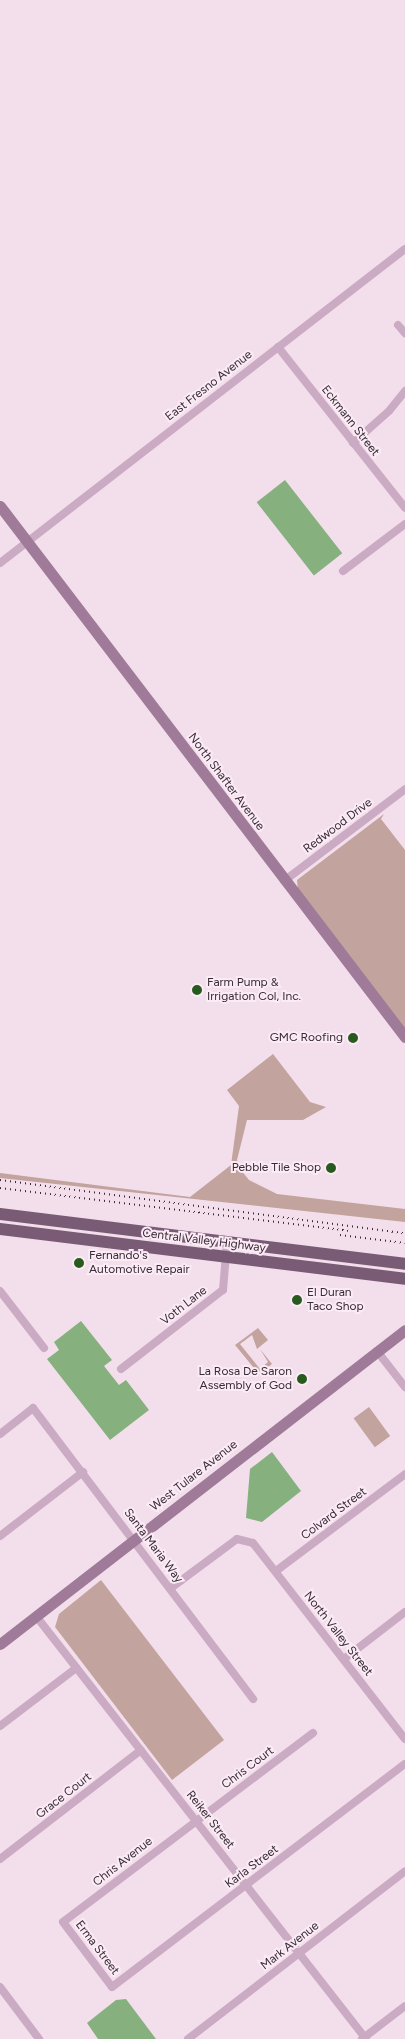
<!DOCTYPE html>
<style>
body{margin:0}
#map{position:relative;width:405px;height:2039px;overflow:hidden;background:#f3dfec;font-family:Figtree,sans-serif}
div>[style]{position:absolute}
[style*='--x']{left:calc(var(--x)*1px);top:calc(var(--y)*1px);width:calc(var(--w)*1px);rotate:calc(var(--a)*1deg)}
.green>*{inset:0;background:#c2a39e;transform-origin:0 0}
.water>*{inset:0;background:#86b07e;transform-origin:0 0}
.street>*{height:8px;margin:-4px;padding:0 4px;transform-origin:4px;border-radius:4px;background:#cbaac3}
.secondary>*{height:11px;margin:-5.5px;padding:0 5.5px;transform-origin:5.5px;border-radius:5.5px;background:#9f7b99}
.primary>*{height:12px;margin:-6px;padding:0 6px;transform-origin:6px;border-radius:6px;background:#7a5b76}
.rail>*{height:2px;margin-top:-1px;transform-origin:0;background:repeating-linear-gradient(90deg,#392a37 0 1px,transparent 0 5px)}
.dots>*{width:14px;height:14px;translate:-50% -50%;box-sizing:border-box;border:2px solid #faebf5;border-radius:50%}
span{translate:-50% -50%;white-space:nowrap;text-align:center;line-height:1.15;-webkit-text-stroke:4px #faebf5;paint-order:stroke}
.street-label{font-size:12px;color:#392a37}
.poi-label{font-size:12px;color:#392a37}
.left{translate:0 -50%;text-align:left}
.right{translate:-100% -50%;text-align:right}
</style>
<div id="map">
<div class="green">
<div style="clip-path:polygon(384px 814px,381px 819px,405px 850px,405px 1032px,298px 892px,297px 880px)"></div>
<div style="clip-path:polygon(273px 1054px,310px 1102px,326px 1107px,303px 1120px,247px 1120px,237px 1160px,241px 1170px,249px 1180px,277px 1194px,405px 1209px,405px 1222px,0 1178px,0 1173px,190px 1197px,231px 1165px,239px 1106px,227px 1090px)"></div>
<div style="clip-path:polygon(258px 1328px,268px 1340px,257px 1349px,252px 1335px,240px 1344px,260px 1369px,268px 1362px,260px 1349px,272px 1364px,259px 1374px,235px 1345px)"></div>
<div style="left:369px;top:1407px;width:36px;height:19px;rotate:54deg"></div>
<div style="clip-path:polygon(101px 1580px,224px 1740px,172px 1780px,55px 1627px,59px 1614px)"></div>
</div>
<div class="water">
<div style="left:285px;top:480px;width:93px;height:36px;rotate:52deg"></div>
<div style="clip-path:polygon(81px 1321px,112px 1360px,104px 1366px,119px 1385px,126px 1380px,149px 1410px,110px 1440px,47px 1359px,59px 1350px,54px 1342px)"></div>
<div style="clip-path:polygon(272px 1452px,301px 1491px,262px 1522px,246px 1518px,250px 1469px)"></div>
<div style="clip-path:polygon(126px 1999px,156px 2039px,98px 2039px,87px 2023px,116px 2000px)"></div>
</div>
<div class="street">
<div style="--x:398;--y:325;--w:11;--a:49"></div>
<div style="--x:278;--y:347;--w:205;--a:51.7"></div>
<div style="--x:353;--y:443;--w:48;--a:-41.6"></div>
<div style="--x:389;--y:411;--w:26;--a:-51"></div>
<div style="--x:0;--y:563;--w:512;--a:-37.79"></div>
<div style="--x:343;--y:571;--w:78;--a:-37.2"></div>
<div style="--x:284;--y:881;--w:152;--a:-37.2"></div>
<div style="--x:0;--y:1291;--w:72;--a:52.3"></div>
<div style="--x:377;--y:1351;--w:46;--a:52.1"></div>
<div style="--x:121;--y:1369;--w:129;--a:-37.8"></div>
<div style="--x:223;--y:1290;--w:48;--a:-85.2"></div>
<div style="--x:0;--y:1434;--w:42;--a:-38.2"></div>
<div style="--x:33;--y:1408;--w:365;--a:52.9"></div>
<div style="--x:0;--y:1536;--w:105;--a:-37.6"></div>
<div style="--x:276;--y:1571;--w:161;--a:-36.9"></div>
<div style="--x:171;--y:1588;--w:82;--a:-36.6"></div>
<div style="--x:237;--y:1539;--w:16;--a:14"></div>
<div style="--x:253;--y:1543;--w:248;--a:52.2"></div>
<div style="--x:36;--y:1616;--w:536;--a:52.04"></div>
<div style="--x:344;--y:1659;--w:77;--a:-37.6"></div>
<div style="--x:0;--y:1726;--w:96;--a:-37.3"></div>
<div style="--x:313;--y:1733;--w:313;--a:142.9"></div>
<div style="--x:63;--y:1922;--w:81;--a:53"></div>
<div style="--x:112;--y:1987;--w:368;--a:-37.3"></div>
<div style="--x:0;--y:1859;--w:178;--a:-37.7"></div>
<div style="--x:0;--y:1987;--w:65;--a:53.1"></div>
<div style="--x:188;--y:2039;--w:274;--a:-37.7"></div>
<div style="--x:362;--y:2039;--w:54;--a:-37.5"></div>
</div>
<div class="secondary">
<div style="--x:0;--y:506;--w:668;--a:52.67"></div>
<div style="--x:0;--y:1644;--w:512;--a:-37.79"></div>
</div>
<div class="primary">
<div style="--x:0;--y:1214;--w:408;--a:7"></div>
<div style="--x:0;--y:1229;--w:408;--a:7"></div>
</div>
<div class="rail">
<div style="--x:0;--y:1180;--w:408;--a:7.5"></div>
<div style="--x:0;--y:1188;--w:351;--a:7"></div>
<div style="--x:340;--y:1235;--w:65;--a:7"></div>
</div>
<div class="dots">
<div style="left:197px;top:990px;background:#285a1f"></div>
<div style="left:353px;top:1038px;background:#285a1f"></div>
<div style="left:331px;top:1168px;background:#285a1f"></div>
<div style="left:79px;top:1263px;background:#285a1f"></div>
<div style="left:297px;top:1300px;background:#285a1f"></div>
<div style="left:302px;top:1379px;background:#285a1f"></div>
</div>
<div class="street-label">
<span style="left:209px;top:386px;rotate:-38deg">East Fresno Avenue</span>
<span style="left:350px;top:421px;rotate:52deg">Eckmann Street</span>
<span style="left:226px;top:782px;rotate:53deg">North Shafter Avenue</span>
<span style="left:338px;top:826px;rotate:-37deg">Redwood Drive</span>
<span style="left:204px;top:1241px;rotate:7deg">Central Valley Highway</span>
<span style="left:184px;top:1306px;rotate:-38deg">Voth Lane</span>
<span style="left:194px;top:1476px;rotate:-38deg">West Tulare Avenue</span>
<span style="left:334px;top:1514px;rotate:-37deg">Colvard Street</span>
<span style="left:153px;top:1546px;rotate:53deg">Santa Maria Way</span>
<span style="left:338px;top:1634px;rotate:52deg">North Valley Street</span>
<span style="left:248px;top:1768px;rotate:-37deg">Chris Court</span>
<span style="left:64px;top:1796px;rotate:-38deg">Grace Court</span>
<span style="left:210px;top:1820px;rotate:52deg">Reiker Street</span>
<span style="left:123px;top:1862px;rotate:-38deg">Chris Avenue</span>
<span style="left:252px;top:1867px;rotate:-37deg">Karla Street</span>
<span style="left:290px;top:1946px;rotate:-38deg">Mark Avenue</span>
<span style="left:97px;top:1948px;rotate:53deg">Erma Street</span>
</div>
<div class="poi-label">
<span class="left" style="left:207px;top:990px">Farm Pump &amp;<br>Irrigation Col, Inc.</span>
<span class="right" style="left:343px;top:1038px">GMC Roofing</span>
<span class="right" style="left:321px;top:1168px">Pebble Tile Shop</span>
<span class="left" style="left:89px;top:1263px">Fernando's<br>Automotive Repair</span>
<span class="left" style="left:307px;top:1300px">El Duran<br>Taco Shop</span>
<span class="right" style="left:292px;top:1379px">La Rosa De Saron<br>Assembly of God</span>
</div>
</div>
